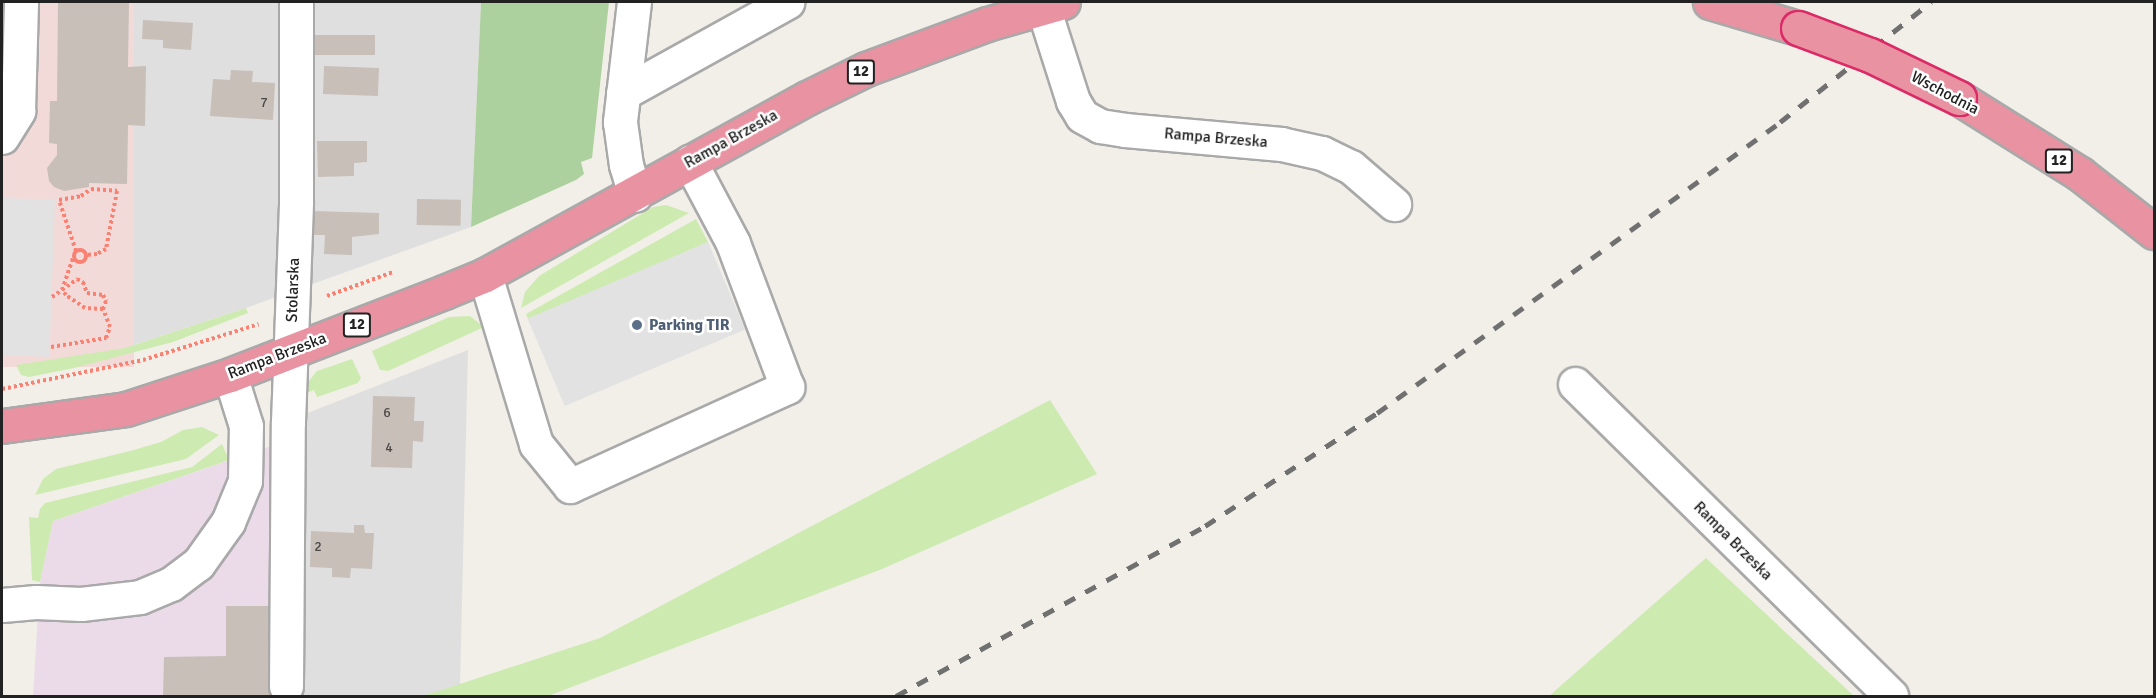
<!DOCTYPE html>
<style>
body{margin:0}
#map{position:relative;width:2156px;height:698px;overflow:hidden;background:#f2efe9;font-family:Signika,sans-serif}
div>[style]{position:absolute}
[style*='--x']{left:calc(var(--x)*1px);top:calc(var(--y)*1px);width:calc(var(--w)*1px);rotate:calc(var(--a)*1deg)}
.residential>*{inset:0;background:#e0dfdf}
.commercial>*{inset:0;background:#f2dad9;transform-origin:0 0}
.industrial>*{inset:0;background:#ebdbe8}
.grass>*{inset:0;background:#cdebb0}
.forest>*{inset:0;background:#add19e}
.parking>*{inset:0;background:#e2e2e2;transform-origin:0 0}
.building>*{inset:0;background:#c7bfb8;transform-origin:0 0}
.path>*{height:4px;margin-top:-2px;transform-origin:0;background:repeating-linear-gradient(90deg,#fa8072 0 3px,transparent 0 6px)}
.path>.ring{margin:-2px;padding:0;box-sizing:content-box;background:none;border:4px solid #fa8072;border-radius:50%}
.roads{filter:drop-shadow(2px 0 #a9a9a9) drop-shadow(-2px 0 #a9a9a9) drop-shadow(0 2px #a9a9a9) drop-shadow(0 -2px #a9a9a9)}
.minor>*{height:33px;margin:-16.5px;padding:0 16.5px;transform-origin:16.5px;border-radius:16.5px;background:#fff}
.highway>*{height:33px;margin:-16.5px;padding:0 16.5px;transform-origin:16.5px;border-radius:16.5px;background:#e892a2}
.rail>*{height:4.5px;margin-top:-2.25px;transform-origin:0;background:repeating-linear-gradient(90deg,#707070 0 12px,transparent 0 24px)}
.bridges{filter:drop-shadow(2px 0 #dc2a67) drop-shadow(-2px 0 #dc2a67) drop-shadow(0 2px #dc2a67) drop-shadow(0 -2px #dc2a67)}
.highway-bridge>*{height:33px;margin:-16.5px;padding:0 16.5px;transform-origin:16.5px;border-radius:16.5px;background:#e892a2}
.dots>*{width:16px;height:16px;translate:-50% -50%;box-sizing:border-box;border:3px solid #fff;border-radius:50%}
span{translate:-50% -50%;white-space:nowrap;text-align:center;line-height:1.15;-webkit-text-stroke:5px #fff;paint-order:stroke}
.number-label{font-size:14px;color:#4b4948}
.number-label span{-webkit-text-stroke-width:0}
.shield-label span{padding:2px 4px;background:#fff;border:2px solid;border-radius:4px;-webkit-text-stroke-width:0}
.shield-label{font-size:15px;color:#222;font-weight:700}
.street-label{font-size:16px;color:#222}
.service-label{font-size:16px;color:#4e5e75;font-weight:700}
.left{translate:0 -50%;text-align:left}
.frame{position:absolute;inset:0;border:3px solid #222;pointer-events:none}
</style>
<div id="map">
<div class="residential">
<div style="clip-path:polygon(134px 2px,481px 2px,471px 227px,246px 308px,125px 348px)"></div>
<div style="clip-path:polygon(468px 350px,460px 685px,423px 696px,291px 696px,300px 416px)"></div>
</div>
<div class="commercial">
<div style="left:2px;top:2px;width:132px;height:365px"></div>
</div>
<div class="industrial">
<div style="clip-path:polygon(282px 442px,278px 696px,33px 696px,40px 582px,53px 521px)"></div>
</div>
<div class="grass">
<div style="clip-path:polygon(666px 205px,689px 213px,521px 308px,525px 292px,539px 276px,653px 207px)"></div>
<div style="clip-path:polygon(696px 219px,708px 242px,529px 321px,526px 314px)"></div>
<div style="clip-path:polygon(246px 308px,248px 313px,173px 342px,74px 368px,29px 377px,21px 375px,16px 365px,125px 348px)"></div>
<div style="clip-path:polygon(470px 316px,484px 327px,388px 371px,380px 370px,372px 351px,449px 317px)"></div>
<div style="clip-path:polygon(352px 359px,361px 378px,358px 383px,317px 397px,314px 390px,301px 395px,303px 388px,317px 371px)"></div>
<div style="clip-path:polygon(1050px 400px,1097px 474px,882px 569px,548px 696px,423px 696px,600px 638px)"></div>
<div style="clip-path:polygon(202px 427px,219px 435px,186px 459px,35px 495px,43px 479px,56px 469px,130px 451px,161px 442px,183px 430px)"></div>
<div style="clip-path:polygon(222px 444px,229px 460px,53px 521px,40px 582px,32px 580px,29px 517px,38px 518px,40px 509px,45px 503px,192px 467px)"></div>
<div style="clip-path:polygon(1706px 558px,1854px 696px,1549px 696px)"></div>
</div>
<div class="forest">
<div style="clip-path:polygon(481px 2px,609px 2px,592px 158px,581px 162px,584px 174px,576px 180px,471px 227px)"></div>
</div>
<div class="parking">
<div style="left:2px;top:198px;width:53px;height:157px;rotate:2deg"></div>
<div style="left:708px;top:242px;width:95px;height:196px;rotate:67deg"></div>
</div>
<div class="building">
<div style="clip-path:polygon(58px 2px,129px 2px,128px 67px,146px 66px,145px 126px,128px 125px,127px 184px,89px 183px,89px 187px,64px 191px,54px 187px,49px 181px,47px 168px,57px 155px,57px 144px,49px 143px,50px 101px,57px 101px)"></div>
<div style="clip-path:polygon(143px 20px,193px 23px,191px 50px,163px 48px,163px 40px,142px 39px)"></div>
<div style="left:313px;top:35px;width:62px;height:20px"></div>
<div style="left:324px;top:66px;width:55px;height:28px;rotate:2deg"></div>
<div style="clip-path:polygon(231px 70px,253px 71px,252px 82px,275px 83px,273px 120px,210px 116px,213px 79px,230px 80px)"></div>
<div style="clip-path:polygon(317px 141px,367px 141px,367px 162px,354px 163px,354px 176px,318px 177px)"></div>
<div style="left:417px;top:199px;width:44px;height:26px;rotate:1deg"></div>
<div style="clip-path:polygon(313px 211px,379px 213px,379px 234px,352px 237px,352px 255px,324px 254px,325px 235px,313px 235px)"></div>
<div style="clip-path:polygon(373px 396px,415px 397px,414px 421px,424px 421px,423px 442px,413px 441px,412px 468px,371px 467px)"></div>
<div style="clip-path:polygon(354px 525px,364px 525px,365px 533px,374px 533px,372px 569px,351px 568px,350px 578px,332px 577px,332px 568px,310px 567px,311px 531px,354px 533px)"></div>
<div style="clip-path:polygon(226px 606px,270px 606px,270px 696px,163px 696px,164px 657px,226px 656px)"></div>
</div>
<div class="path">
<div class="ring" style="left:74px;top:250px;width:8px;height:8px"></div>
<div style="--x:76;--y:251;--w:54;--a:-108.4"></div>
<div style="--x:59;--y:200;--w:22;--a:-10"></div>
<div style="--x:81;--y:196;--w:12;--a:-35"></div>
<div style="--x:91;--y:189;--w:26;--a:4"></div>
<div style="--x:117;--y:191;--w:59;--a:100.7"></div>
<div style="--x:106;--y:249;--w:10;--a:151"></div>
<div style="--x:97;--y:254;--w:11;--a:175"></div>
<div style="--x:77;--y:279;--w:7;--a:27"></div>
<div style="--x:83;--y:282;--w:12;--a:70"></div>
<div style="--x:87;--y:293;--w:16;--a:7"></div>
<div style="--x:103;--y:295;--w:7;--a:63"></div>
<div style="--x:106;--y:301;--w:9;--a:111"></div>
<div style="--x:103;--y:309;--w:18;--a:-177"></div>
<div style="--x:85;--y:308;--w:23;--a:-146"></div>
<div style="--x:66;--y:295;--w:6;--a:-129"></div>
<div style="--x:62;--y:290;--w:19;--a:-36"></div>
<div style="--x:327;--y:296;--w:70;--a:-20"></div>
<div style="--x:52;--y:297;--w:12;--a:-35"></div>
<div style="--x:62;--y:290;--w:36;--a:-71"></div>
<div style="--x:51;--y:347;--w:56;--a:-9.3"></div>
<div style="--x:106;--y:338;--w:12;--a:-70"></div>
<div style="--x:110;--y:327;--w:19;--a:-111"></div>
<div style="--x:2;--y:389;--w:144;--a:-11.6"></div>
<div style="--x:143;--y:360;--w:121;--a:-17.2"></div>
</div>
<div class="roads">
<div class="minor">
<div style="--x:634;--y:2;--w:121;--a:96.7"></div>
<div style="--x:620;--y:122;--w:43;--a:82.1"></div>
<div style="--x:626;--y:165;--w:31;--a:73"></div>
<div style="--x:1043;--y:7;--w:99;--a:72.3"></div>
<div style="--x:1073;--y:101;--w:17;--a:59"></div>
<div style="--x:1082;--y:116;--w:21;--a:29"></div>
<div style="--x:1100;--y:126;--w:25;--a:9"></div>
<div style="--x:1125;--y:130;--w:157;--a:5.1"></div>
<div style="--x:1281;--y:144;--w:42;--a:12.4"></div>
<div style="--x:1322;--y:153;--w:32;--a:26"></div>
<div style="--x:1351;--y:167;--w:57;--a:40.7"></div>
<div style="--x:623;--y:93;--w:188;--a:-29"></div>
<div style="--x:2;--y:137;--w:31;--a:-58"></div>
<div style="--x:18;--y:111;--w:109;--a:-88.4"></div>
<div style="--x:485;--y:275;--w:177;--a:73.2"></div>
<div style="--x:536;--y:444;--w:54;--a:51"></div>
<div style="--x:570;--y:486;--w:239;--a:-24.5"></div>
<div style="--x:787;--y:387;--w:154;--a:-110.6"></div>
<div style="--x:733;--y:243;--w:92;--a:-118"></div>
<div style="--x:1575;--y:384;--w:444;--a:44.6"></div>
<div style="--x:2;--y:605;--w:34;--a:-5"></div>
<div style="--x:36;--y:602;--w:45;--a:2.5"></div>
<div style="--x:81;--y:604;--w:59;--a:-6.8"></div>
<div style="--x:140;--y:597;--w:34;--a:-23"></div>
<div style="--x:171;--y:584;--w:34;--a:-37"></div>
<div style="--x:198;--y:564;--w:52;--a:-54.5"></div>
<div style="--x:228;--y:522;--w:44;--a:-67.5"></div>
<div style="--x:245;--y:481;--w:55;--a:-89"></div>
<div style="--x:246;--y:426;--w:53;--a:-107.4"></div>
<div style="--x:286;--y:686;--w:264;--a:-89.6"></div>
<div style="--x:288;--y:422;--w:221;--a:-87.9"></div>
<div style="--x:296;--y:201;--w:199;--a:-90"></div>
</div>
<div class="highway">
<div style="--x:1710;--y:2;--w:92;--a:16.5"></div>
<div style="--x:1959;--y:98;--w:143;--a:32.1"></div>
<div style="--x:2080;--y:174;--w:94;--a:38.1"></div>
<div style="--x:2;--y:426;--w:125;--a:-7.8"></div>
<div style="--x:126;--y:409;--w:109;--a:-18.1"></div>
<div style="--x:230;--y:375;--w:230;--a:-21.2"></div>
<div style="--x:444;--y:292;--w:44;--a:-22.5"></div>
<div style="--x:485;--y:275;--w:367;--a:-28.8"></div>
<div style="--x:807;--y:98;--w:66;--a:-26.2"></div>
<div style="--x:866;--y:69;--w:129;--a:-20.4"></div>
<div style="--x:987;--y:24;--w:79;--a:-16.1"></div>
</div>
</div>
<div class="rail">
<div style="--x:896;--y:696;--w:353;--a:-28.8"></div>
<div style="--x:1205;--y:526;--w:206;--a:-33.3"></div>
<div style="--x:1377;--y:413;--w:497;--a:-35.8"></div>
<div style="--x:1780;--y:122;--w:193;--a:-38.5"></div>
</div>
<div class="bridges">
<div class="highway-bridge">
<div style="--x:1798;--y:28;--w:77;--a:20.6"></div>
<div style="--x:1870;--y:55;--w:99;--a:25.8"></div>
</div>
</div>
<div class="dots">
<div style="left:637px;top:325px;background:#5c6f8a"></div>
</div>
<div class="number-label">
<span style="left:264px;top:103px">7</span>
<span style="left:387px;top:413px">6</span>
<span style="left:389px;top:448px">4</span>
<span style="left:318px;top:547px">2</span>
</div>
<div class="shield-label">
<span style="left:861px;top:72px">12</span>
<span style="left:2059px;top:161px">12</span>
<span style="left:357px;top:325px">12</span>
</div>
<div class="street-label">
<span style="left:1945px;top:93px;rotate:28deg">Wschodnia</span>
<span style="left:1216px;top:138px;rotate:5deg">Rampa Brzeska</span>
<span style="left:731px;top:139px;rotate:-29deg">Rampa Brzeska</span>
<span style="left:293px;top:290px;rotate:-88deg">Stolarska</span>
<span style="left:277px;top:356px;rotate:-21deg">Rampa Brzeska</span>
<span style="left:1733px;top:541px;rotate:45deg">Rampa Brzeska</span>
</div>
<div class="service-label">
<span class="left" style="left:649px;top:325px">Parking TIR</span>
</div>
<div class="frame"></div>
</div>
